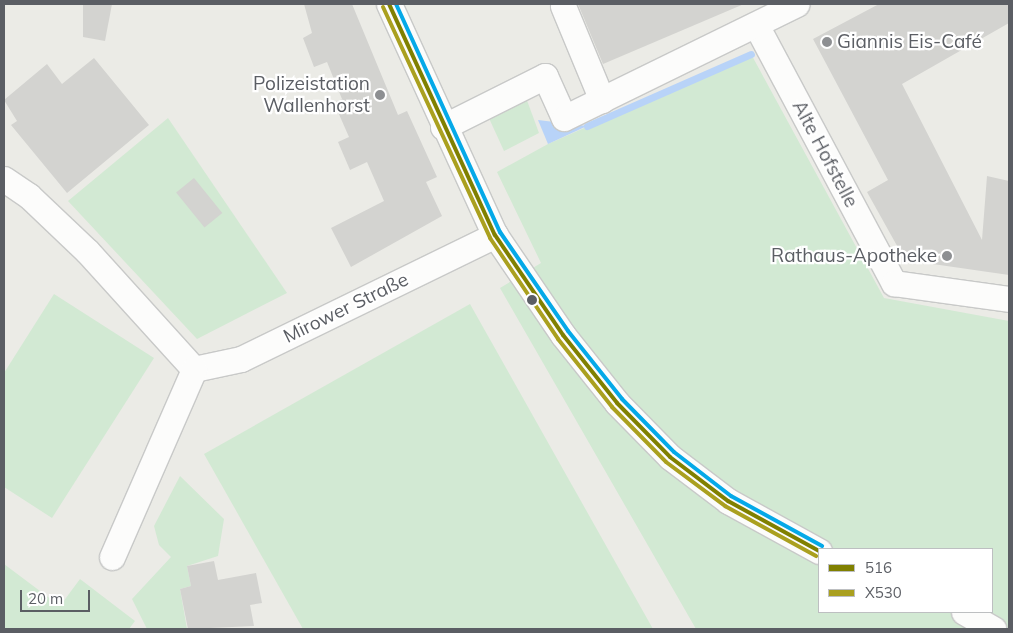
<!DOCTYPE html>
<meta charset="utf-8">
<style>
body{margin:0}
#map{position:relative;width:1013px;height:633px;overflow:hidden;background:#ebebe6;font-family:Mulish,sans-serif}
div>[style]{position:absolute}
[style*='--x']{left:calc(var(--x)*1px);top:calc(var(--y)*1px);width:calc(var(--w)*1px);rotate:calc(var(--a)*1deg)}
.green>*{inset:0;background:#d2e9d3}
.water>*{inset:0;background:#b8d3f8}
.stream>*{height:7px;margin:-3.5px;padding:0 3.5px;transform-origin:3.5px;border-radius:3.5px;background:#b8d3f8}
.building>*{inset:0;background:#d3d3d0;transform-origin:0 0}
.roads{filter:drop-shadow(1px 0 #c8c9c8) drop-shadow(-1px 0 #c8c9c8) drop-shadow(0 1px #c8c9c8) drop-shadow(0 -1px #c8c9c8)}
.street>*{height:25px;margin:-12.5px;padding:0 12.5px;transform-origin:12.5px;border-radius:12.5px;background:#fcfcfb}
.bus-1>*{height:4px;margin:-2px;padding:0 2px;transform-origin:2px;border-radius:2px;background:#808000}
.bus-2>*{height:4px;margin:-2px;padding:0 2px;transform-origin:2px;border-radius:2px;background:#aaa01f}
.bus-3>*{height:4px;margin:-2px;padding:0 2px;transform-origin:2px;border-radius:2px;background:#05a9e8}
.dots>*{width:14px;height:14px;translate:-50% -50%;box-sizing:border-box;border:2px solid #fff;border-radius:50%}
span{translate:-50% -50%;white-space:nowrap;text-align:center;line-height:1.15;-webkit-text-stroke:4.5px #fff;paint-order:stroke}
.poi-label{font-size:19px;color:#5b5e64}
.left{translate:0 -50%;text-align:left}
.right{translate:-100% -50%;text-align:right}
.street-label{font-size:19px;color:#5b5e64}
.frame{position:absolute;inset:0;border:5px solid #5b5e64;pointer-events:none}
.legend{position:absolute;left:818px;top:548px;width:175px;height:65px;box-sizing:border-box;background:#fff;border:1px solid #bdbfc1;margin:0;padding:6px 9px;list-style:none;font-size:15px;color:#5b5e64}
.legend li{display:flex;align-items:center;gap:10px;height:25px}
.legend b{width:25px;border:1px solid #bdbfc1}
.scale{position:absolute;left:20px;top:590px;width:70px;height:22px;box-sizing:border-box;border:2px solid #5b5e64;border-top:0;padding-left:6px;font-size:15px;line-height:18px;white-space:nowrap;color:#5b5e64;-webkit-text-stroke:4px #fff;paint-order:stroke}
</style>
<div id="map">
<div class="green">
<div style="clip-path:polygon(evenodd,751px 54px,884px 298px,1009px 321px,1009px 629px,696px 629px,500px 288px,541px 263px,497px 172px,548px 144px,751px 54px,819px 549px,992px 549px,992px 612px,819px 612px,819px 549px)"></div>
<div style="clip-path:polygon(525px 95px,539px 133px,504px 151px,488px 116px)"></div>
<div style="clip-path:polygon(168px 118px,287px 293px,197px 339px,68px 201px)"></div>
<div style="clip-path:polygon(54px 294px,154px 358px,52px 518px,4px 487px,4px 373px)"></div>
<div style="clip-path:polygon(470px 304px,653px 629px,303px 629px,204px 454px)"></div>
<div style="clip-path:polygon(180px 476px,224px 519px,218px 556px,187px 566px,191px 586px,180px 589px,187px 629px,147px 629px,132px 599px,171px 557px,159px 545px,154px 526px)"></div>
<div style="clip-path:polygon(4px 564px,60px 606px,80px 579px,135px 621px,129px 629px,4px 629px)"></div>
</div>
<div class="water">
<div style="clip-path:polygon(538px 120px,587px 126px,548px 144px)"></div>
</div>
<div class="stream">
<div style="--x:587;--y:126;--w:179;--a:-23.7"></div>
</div>
<div class="building">
<div style="clip-path:polygon(83px 4px,112px 4px,105px 41px,83px 37px)"></div>
<div style="clip-path:polygon(304px 4px,352px 4px,398px 115px,407px 111px,437px 177px,426px 182px,442px 216px,351px 267px,331px 228px,384px 201px,367px 162px,350px 170px,338px 142px,349px 137px,334px 103px,342px 99px,327px 62px,314px 67px,303px 38px,312px 33px)"></div>
<div style="clip-path:polygon(578px 4px,744px 4px,603px 64px)"></div>
<div style="clip-path:polygon(879px 4px,1009px 4px,1009px 23px,902px 84px,982px 240px,987px 176px,1009px 181px,1009px 275px,905px 260px,867px 192px,888px 180px,813px 39px)"></div>
<div style="clip-path:polygon(94px 58px,149px 125px,67px 193px,11px 125px,17px 121px,4px 100px,47px 64px,62px 84px)"></div>
<div style="left:194px;top:178px;width:45px;height:23px;rotate:51deg"></div>
<div style="clip-path:polygon(214px 561px,218px 580px,256px 573px,262px 603px,250px 605px,254px 626px,188px 629px,180px 589px,191px 586px,187px 566px)"></div>
</div>
<div class="roads">
<div class="street">
<div style="--x:389;--y:4;--w:254;--a:65.4"></div>
<div style="--x:495;--y:235;--w:121;--a:55.8"></div>
<div style="--x:563;--y:335;--w:87;--a:51.5"></div>
<div style="--x:617;--y:403;--w:76;--a:45.5"></div>
<div style="--x:670;--y:457;--w:73;--a:37.2"></div>
<div style="--x:728;--y:501;--w:104;--a:28.8"></div>
<div style="--x:563;--y:6;--w:102;--a:67.5"></div>
<div style="--x:756;--y:25;--w:293;--a:61.9"></div>
<div style="--x:894;--y:283;--w:116;--a:7.9"></div>
<div style="--x:443;--y:127;--w:114;--a:-26.6"></div>
<div style="--x:545;--y:76;--w:46;--a:65.7"></div>
<div style="--x:564;--y:118;--w:259;--a:-26.1"></div>
<div style="--x:4;--y:179;--w:30;--a:34"></div>
<div style="--x:29;--y:196;--w:80;--a:43.5"></div>
<div style="--x:87;--y:251;--w:159;--a:47.8"></div>
<div style="--x:194;--y:369;--w:48;--a:-12"></div>
<div style="--x:241;--y:359;--w:283;--a:-26"></div>
<div style="--x:112;--y:557;--w:205;--a:-66.4"></div>
<div style="--x:964;--y:612;--w:34;--a:30"></div>
</div>
</div>
<div class="bus-1">
<div style="--x:389;--y:4;--w:254;--a:65.4"></div>
<div style="--x:495;--y:235;--w:121;--a:55.8"></div>
<div style="--x:563;--y:335;--w:87;--a:51.5"></div>
<div style="--x:617;--y:403;--w:76;--a:45.5"></div>
<div style="--x:670;--y:457;--w:73;--a:37.2"></div>
<div style="--x:728;--y:501;--w:104;--a:28.8"></div>
</div>
<div class="bus-2">
<div style="--x:383;--y:7;--w:255;--a:65.1"></div>
<div style="--x:490;--y:238;--w:122;--a:56"></div>
<div style="--x:558;--y:339;--w:87;--a:51.5"></div>
<div style="--x:612;--y:407;--w:77;--a:45.5"></div>
<div style="--x:666;--y:462;--w:74;--a:36.7"></div>
<div style="--x:725;--y:506;--w:104;--a:28.8"></div>
</div>
<div class="bus-3">
<div style="--x:396;--y:4;--w:251;--a:65.5"></div>
<div style="--x:500;--y:232;--w:120;--a:55.5"></div>
<div style="--x:568;--y:331;--w:87;--a:51.5"></div>
<div style="--x:622;--y:399;--w:74;--a:45.5"></div>
<div style="--x:674;--y:452;--w:72;--a:37.7"></div>
<div style="--x:731;--y:496;--w:104;--a:28.8"></div>
</div>
<div class="dots">
<div style="left:827px;top:42px;background:#8d8f92"></div>
<div style="left:380px;top:95px;background:#8d8f92"></div>
<div style="left:947px;top:256px;background:#8d8f92"></div>
<div style="left:532px;top:300px;background:#5b5e64"></div>
</div>
<div class="poi-label">
<span class="left" style="left:837px;top:42px">Giannis Eis-Café</span>
<span class="right" style="left:370px;top:95px">Polizeistation<br>Wallenhorst</span>
<span class="right" style="left:937px;top:256px">Rathaus-Apotheke</span>
</div>
<div class="street-label">
<span style="left:825px;top:154px;rotate:62deg">Alte Hofstelle</span>
<span style="left:346px;top:308px;rotate:-26deg">Mirower Straße</span>
</div>
<div class="frame"></div>
<ul class="legend">
<li><b style="height:6px;background:#808000"></b>516</li>
<li><b style="height:6px;background:#aaa01f"></b>X530</li>
</ul>
<div class="scale">20 m</div>
</div>
